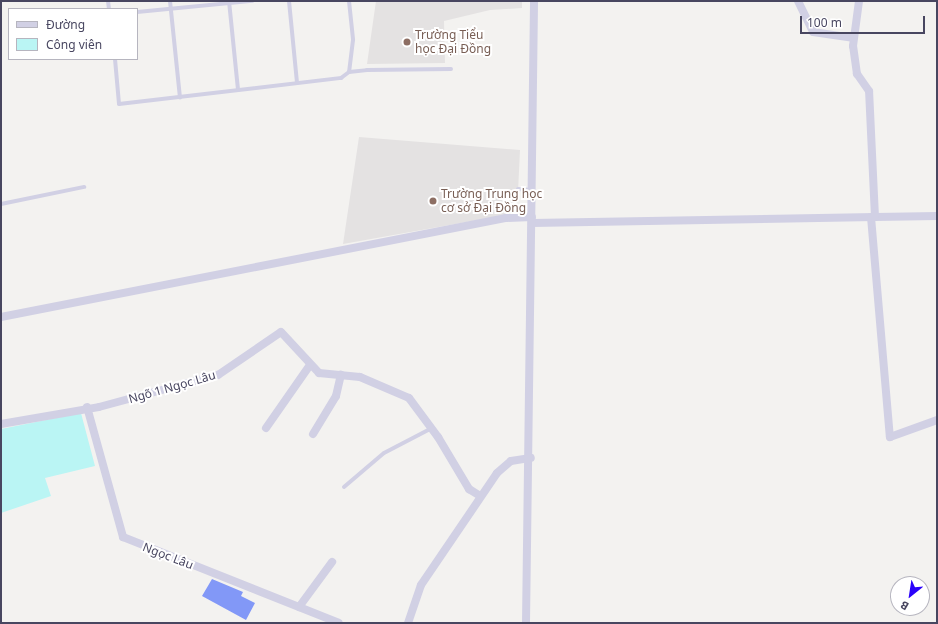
<!DOCTYPE html>
<meta charset="utf-8">
<style>
body{margin:0}
#map{position:relative;width:938px;height:624px;overflow:hidden;background:#f3f2f0;font-family:"Noto Sans",sans-serif}
div>[style]{position:absolute}
[style*='--x']{left:calc(var(--x)*1px);top:calc(var(--y)*1px);width:calc(var(--w)*1px);rotate:calc(var(--a)*1deg)}
.education>*{inset:0;background:#e4e2e2}
.green>*{inset:0;background:#baf5f4}
.water>*{inset:0;background:#8298f7}
.service>*{height:4px;margin:-2px;padding:0 2px;transform-origin:2px;border-radius:2px;background:#d1d0e4}
.minor>*{height:8px;margin:-4px;padding:0 4px;transform-origin:4px;border-radius:4px;background:#d1d0e4}
.dots>*{width:11px;height:11px;translate:-50% -50%;box-sizing:border-box;border:2px solid #fff;border-radius:50%}
span{translate:-50% -50%;white-space:nowrap;text-align:center;line-height:1.15;-webkit-text-stroke:4px #fff;paint-order:stroke}
.education-label{font-size:12px;color:#785e54}
.left{translate:0 -50%;text-align:left}
.street-label{font-size:12px;color:#484660}
.frame{position:absolute;inset:0;border:2px solid #484660;pointer-events:none}
.legend{position:absolute;left:8px;top:8px;width:130px;height:52px;box-sizing:border-box;background:#fff;border:1px solid #b6b5bf;margin:0;padding:5px 7px;list-style:none;font-size:12px;color:#484660}
.legend li{display:flex;align-items:center;gap:8px;height:20px}
.legend b{width:20px;border:1px solid #b6b5bf}
.north{position:absolute;left:890px;top:576px;width:40px;height:40px;box-sizing:border-box;background:#fff;border:1px solid #b6b5bf;border-radius:50%;rotate:210deg;font-size:11px;font-weight:700;line-height:16px;text-align:center;color:#484660}
.north::after{content:'';display:block;margin:auto;width:14px;height:18px;background:#2b02fa;clip-path:polygon(50% 0,100% 100%,50% 72%,0 100%)}
.scale{position:absolute;left:800px;top:16px;width:125px;height:18px;box-sizing:border-box;border:2px solid #484660;border-top:0;padding-left:5px;font-size:12px;line-height:14px;white-space:nowrap;color:#484660;-webkit-text-stroke:3px #fff;paint-order:stroke}
</style>
<div id="map">
<div class="education">
<div style="clip-path:polygon(376px 1px,522px 1px,522px 8px,490px 10px,444px 21px,445px 63px,367px 64px)"></div>
<div style="clip-path:polygon(359px 137px,520px 150px,517px 213px,343px 244px)"></div>
</div>
<div class="green">
<div style="clip-path:polygon(81px 413px,95px 466px,45px 478px,51px 496px,1px 513px,1px 429px)"></div>
</div>
<div class="water">
<div style="clip-path:polygon(212px 579px,243px 592px,241px 596px,255px 603px,246px 620px,202px 596px)"></div>
</div>
<div class="service">
<div style="--x:108;--y:1;--w:8;--a:83"></div>
<div style="--x:170;--y:1;--w:97;--a:84.1"></div>
<div style="--x:229;--y:1;--w:89;--a:84.2"></div>
<div style="--x:289;--y:1;--w:82;--a:84.4"></div>
<div style="--x:349;--y:1;--w:39;--a:84"></div>
<div style="--x:353;--y:40;--w:32;--a:97"></div>
<div style="--x:137;--y:12;--w:116;--a:-5.5"></div>
<div style="--x:115;--y:59;--w:45;--a:84.9"></div>
<div style="--x:119;--y:104;--w:224;--a:-6.7"></div>
<div style="--x:341;--y:78;--w:10;--a:-37"></div>
<div style="--x:349;--y:72;--w:18;--a:-6"></div>
<div style="--x:367;--y:70;--w:84;--a:-0.7"></div>
<div style="--x:518;--y:189;--w:14;--a:4"></div>
<div style="--x:1;--y:204;--w:85;--a:-11.6"></div>
<div style="--x:344;--y:487;--w:52;--a:-40.4"></div>
<div style="--x:384;--y:453;--w:52;--a:-27.6"></div>
</div>
<div class="minor">
<div style="--x:798;--y:1;--w:34;--a:64"></div>
<div style="--x:813;--y:32;--w:40;--a:8.5"></div>
<div style="--x:871;--y:217;--w:221;--a:85.1"></div>
<div style="--x:890;--y:437;--w:50;--a:-19.9"></div>
<div style="--x:875;--y:217;--w:62;--a:-0.9"></div>
<div style="--x:532;--y:223;--w:343;--a:-1"></div>
<div style="--x:875;--y:217;--w:126;--a:-92.7"></div>
<div style="--x:869;--y:91;--w:21;--a:-125"></div>
<div style="--x:857;--y:74;--w:28;--a:-98"></div>
<div style="--x:853;--y:46;--w:45;--a:-82.4"></div>
<div style="--x:1;--y:317;--w:515;--a:-11.09"></div>
<div style="--x:506;--y:218;--w:26;--a:-2"></div>
<div style="--x:87;--y:407;--w:135;--a:74.5"></div>
<div style="--x:123;--y:537;--w:232;--a:21.7"></div>
<div style="--x:1;--y:424;--w:99;--a:-9.8"></div>
<div style="--x:99;--y:407;--w:123;--a:-15.1"></div>
<div style="--x:218;--y:375;--w:76;--a:-34.3"></div>
<div style="--x:281;--y:332;--w:56;--a:47.2"></div>
<div style="--x:319;--y:373;--w:41;--a:5.6"></div>
<div style="--x:360;--y:377;--w:53;--a:23.2"></div>
<div style="--x:409;--y:398;--w:49;--a:53.4"></div>
<div style="--x:438;--y:437;--w:61;--a:59.2"></div>
<div style="--x:469;--y:489;--w:13;--a:32"></div>
<div style="--x:266;--y:428;--w:77;--a:-55.1"></div>
<div style="--x:313;--y:434;--w:44;--a:-58.8"></div>
<div style="--x:336;--y:396;--w:22;--a:-77"></div>
<div style="--x:299;--y:607;--w:56;--a:-53.7"></div>
<div style="--x:408;--y:623;--w:40;--a:-71.1"></div>
<div style="--x:421;--y:585;--w:135;--a:-55.8"></div>
<div style="--x:497;--y:473;--w:18;--a:-41"></div>
<div style="--x:511;--y:461;--w:20;--a:-9"></div>
<div style="--x:526;--y:623;--w:622;--a:-89.26"></div>
</div>
<div class="dots">
<div style="left:407px;top:42px;background:#8d6e63"></div>
<div style="left:433px;top:201px;background:#8d6e63"></div>
</div>
<div class="education-label">
<span class="left" style="left:415px;top:42px">Trường Tiểu<br>học Đại Đồng</span>
<span class="left" style="left:441px;top:201px">Trường Trung học<br>cơ sở Đại Đồng</span>
</div>
<div class="street-label">
<span style="left:172px;top:387px;rotate:-16deg">Ngõ 1 Ngọc Lâu</span>
<span style="left:168px;top:556px;rotate:21deg">Ngọc Lâu</span>
</div>
<div class="frame"></div>
<ul class="legend">
<li><b style="height:5px;background:#d1d0e4"></b>Đường</li>
<li><b style="height:11px;background:#baf5f4"></b>Công viên</li>
</ul>
<div class="north">B</div>
<div class="scale">100 m</div>
</div>
